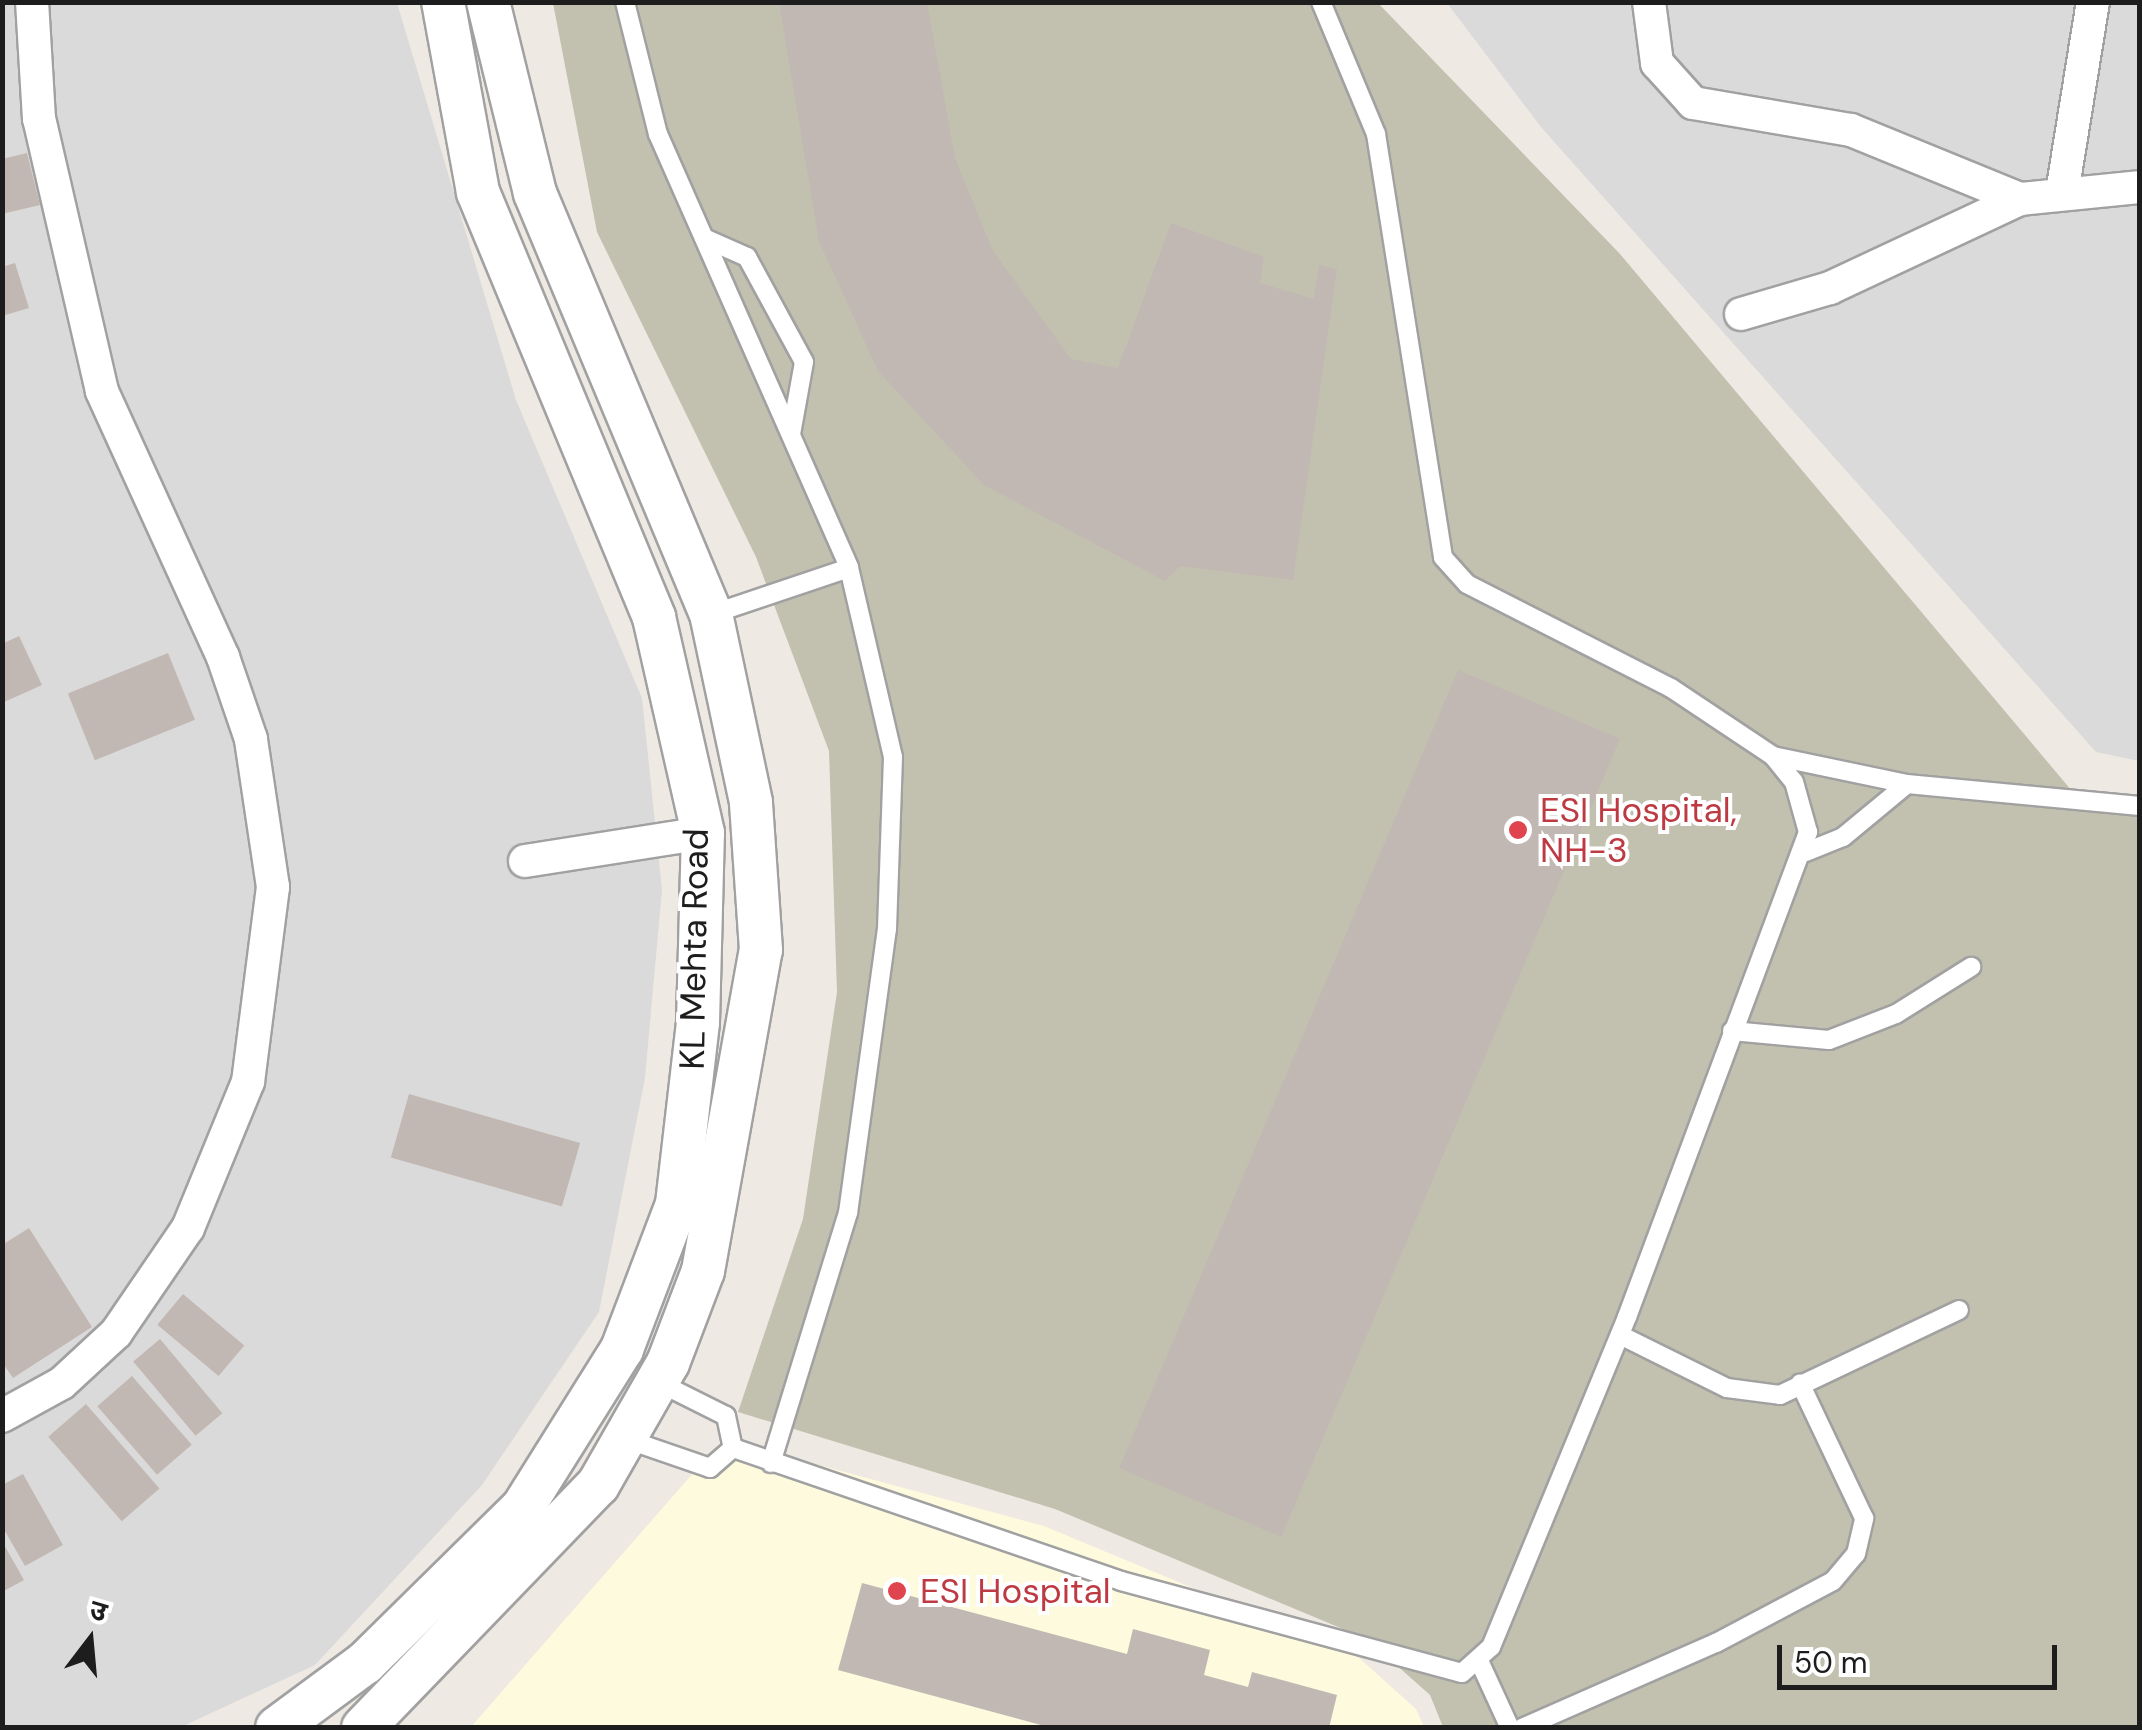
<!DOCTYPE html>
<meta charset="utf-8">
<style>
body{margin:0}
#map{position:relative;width:2142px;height:1730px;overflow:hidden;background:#eee9e3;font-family:"DM Sans","Noto Sans Devanagari",sans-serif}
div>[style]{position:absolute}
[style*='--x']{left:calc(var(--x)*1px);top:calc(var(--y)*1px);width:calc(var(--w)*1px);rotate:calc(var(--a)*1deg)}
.residential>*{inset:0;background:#dbdada}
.education>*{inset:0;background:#fdfadd}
.construction>*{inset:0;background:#c2c0af}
.building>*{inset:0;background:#c2b8b3;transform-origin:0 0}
.roads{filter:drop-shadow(2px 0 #a1a1a1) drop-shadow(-2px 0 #a1a1a1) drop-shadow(0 2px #a1a1a1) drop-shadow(0 -2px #a1a1a1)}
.service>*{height:18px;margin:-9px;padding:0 9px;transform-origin:9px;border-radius:9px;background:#fff}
.minor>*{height:32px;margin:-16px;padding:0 16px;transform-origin:16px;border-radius:16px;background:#fff}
.tertiary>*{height:42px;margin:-21px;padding:0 21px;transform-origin:21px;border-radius:21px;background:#fff}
.dots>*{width:28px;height:28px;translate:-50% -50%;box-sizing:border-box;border:5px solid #fff;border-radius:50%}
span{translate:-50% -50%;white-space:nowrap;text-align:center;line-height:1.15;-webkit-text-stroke:8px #fff;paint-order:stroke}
.health-label{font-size:35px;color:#be3a42}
.left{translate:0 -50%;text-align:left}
.street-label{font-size:35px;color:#1d1d1d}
.frame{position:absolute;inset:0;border:5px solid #1d1d1d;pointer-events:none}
.north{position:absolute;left:40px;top:1590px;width:100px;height:100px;-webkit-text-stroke:8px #fff;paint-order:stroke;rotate:16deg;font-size:28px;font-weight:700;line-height:40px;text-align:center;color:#1d1d1d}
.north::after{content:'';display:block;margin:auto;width:35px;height:45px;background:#1d1d1d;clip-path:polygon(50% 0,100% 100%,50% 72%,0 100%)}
.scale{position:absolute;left:1777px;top:1645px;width:280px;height:45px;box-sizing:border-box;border:5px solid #1d1d1d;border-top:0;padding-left:12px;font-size:30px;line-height:35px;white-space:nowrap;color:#1d1d1d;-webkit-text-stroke:8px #fff;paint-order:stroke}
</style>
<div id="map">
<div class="residential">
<div style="clip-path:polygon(3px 3px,397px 3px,516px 400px,642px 698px,662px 890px,645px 1078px,599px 1312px,482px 1485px,315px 1665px,181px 1727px,3px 1728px)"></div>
<div style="clip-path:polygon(1447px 3px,2139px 3px,2139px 761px,2096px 752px,1541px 127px)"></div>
</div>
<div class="education">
<div style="clip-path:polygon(723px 1439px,1044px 1526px,1358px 1657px,1416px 1709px,1424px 1727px,470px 1728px)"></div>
</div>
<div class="construction">
<div style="clip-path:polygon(553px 3px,1378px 3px,1620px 254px,2072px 791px,2139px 802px,2139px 1727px,1443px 1727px,1430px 1695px,1367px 1639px,1055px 1509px,738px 1412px,803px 1219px,837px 992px,829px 751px,756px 557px,597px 232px)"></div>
</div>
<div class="building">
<div style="clip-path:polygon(779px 2px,927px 2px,955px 158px,993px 251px,1071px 359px,1118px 368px,1171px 223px,1264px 257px,1260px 283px,1314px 299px,1319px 265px,1337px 269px,1293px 580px,1180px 566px,1165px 581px,984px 485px,878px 371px,819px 241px)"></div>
<div style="clip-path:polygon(27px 153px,40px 205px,2px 214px,2px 159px)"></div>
<div style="clip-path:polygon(15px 263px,29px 308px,2px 316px,2px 267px)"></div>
<div style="clip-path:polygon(19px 636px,42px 685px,2px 703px,2px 644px)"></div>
<div style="left:168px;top:653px;width:72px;height:108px;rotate:68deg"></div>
<div style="left:1458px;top:670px;width:176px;height:867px;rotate:23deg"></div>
<div style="left:409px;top:1094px;width:178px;height:66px;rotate:16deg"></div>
<div style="clip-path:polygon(29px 1228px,92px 1327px,13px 1378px,2px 1362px,2px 1245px)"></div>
<div style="left:183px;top:1294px;width:80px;height:40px;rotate:40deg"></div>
<div style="left:160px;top:1339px;width:97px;height:35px;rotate:50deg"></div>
<div style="left:132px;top:1376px;width:91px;height:46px;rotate:49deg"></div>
<div style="left:86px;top:1404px;width:112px;height:50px;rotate:49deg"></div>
<div style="clip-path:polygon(23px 1474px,63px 1545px,25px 1566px,2px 1526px,2px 1485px)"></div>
<div style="clip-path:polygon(2px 1541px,24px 1580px,2px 1592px)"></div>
<div style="clip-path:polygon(862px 1583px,1127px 1654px,1133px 1629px,1210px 1650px,1204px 1675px,1248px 1687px,1252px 1672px,1337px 1695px,1329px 1728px,1052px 1728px,838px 1670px)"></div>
</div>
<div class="roads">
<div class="service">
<div style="--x:625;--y:2;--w:136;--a:76"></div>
<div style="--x:658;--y:134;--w:474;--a:66.2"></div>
<div style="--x:849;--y:568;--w:145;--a:161.4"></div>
<div style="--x:704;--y:238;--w:47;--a:23.8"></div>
<div style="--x:747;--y:257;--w:119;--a:61.5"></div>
<div style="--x:804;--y:362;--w:73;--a:100.2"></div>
<div style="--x:1773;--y:756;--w:137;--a:11.8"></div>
<div style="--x:1907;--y:784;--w:234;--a:5.4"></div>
<div style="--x:1806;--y:852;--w:40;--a:-22"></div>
<div style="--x:1843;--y:837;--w:83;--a:-39.6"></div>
<div style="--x:1732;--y:1031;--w:97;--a:5.3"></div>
<div style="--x:1829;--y:1040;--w:72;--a:-21.2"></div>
<div style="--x:1896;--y:1014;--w:89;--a:-32.1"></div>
<div style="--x:1620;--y:1335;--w:119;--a:26.4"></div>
<div style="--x:1727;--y:1388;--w:53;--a:7.5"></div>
<div style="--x:1780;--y:1395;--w:198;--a:-25.4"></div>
<div style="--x:658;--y:1382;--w:76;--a:26.6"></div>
<div style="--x:726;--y:1416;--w:33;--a:78"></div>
<div style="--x:626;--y:1439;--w:89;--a:19"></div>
<div style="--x:710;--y:1468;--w:30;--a:-41"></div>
<div style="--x:733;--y:1448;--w:410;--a:18.9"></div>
<div style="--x:1121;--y:1581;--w:353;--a:15.1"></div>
<div style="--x:1462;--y:1673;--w:39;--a:-42"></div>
<div style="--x:1491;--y:1647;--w:357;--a:-67.6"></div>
<div style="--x:1627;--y:1317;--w:518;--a:-69.53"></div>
<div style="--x:1808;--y:832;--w:52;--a:-105.6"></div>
<div style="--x:1794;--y:782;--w:33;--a:-129"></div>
<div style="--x:1773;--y:756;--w:123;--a:-146.3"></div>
<div style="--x:1671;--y:688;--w:229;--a:-153"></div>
<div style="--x:1467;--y:584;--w:36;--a:-132"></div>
<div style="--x:1443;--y:557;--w:428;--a:-99"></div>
<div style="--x:1376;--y:134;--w:143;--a:-112.6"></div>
<div style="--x:771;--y:1463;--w:262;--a:-72.9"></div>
<div style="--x:848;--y:1213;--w:287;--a:-82.2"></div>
<div style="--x:887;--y:929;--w:172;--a:-88"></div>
<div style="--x:893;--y:757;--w:194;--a:-103.1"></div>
<div style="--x:1481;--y:1665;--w:69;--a:65.3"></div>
<div style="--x:1522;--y:1728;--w:212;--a:-23.7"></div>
<div style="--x:1716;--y:1643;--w:132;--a:-27.9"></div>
<div style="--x:1833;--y:1581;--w:35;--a:-50"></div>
<div style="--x:1856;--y:1554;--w:37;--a:-77"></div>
<div style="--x:1864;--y:1518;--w:149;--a:-115.4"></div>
</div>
<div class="minor">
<div style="--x:1649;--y:2;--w:62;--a:82.5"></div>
<div style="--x:1657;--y:63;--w:54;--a:48"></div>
<div style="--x:1693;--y:103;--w:160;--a:9.7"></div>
<div style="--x:1851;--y:130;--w:183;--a:22.2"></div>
<div style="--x:2062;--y:193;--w:193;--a:-80.8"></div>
<div style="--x:1741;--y:314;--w:93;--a:-16.3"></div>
<div style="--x:1830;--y:288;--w:210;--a:-25.1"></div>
<div style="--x:2020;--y:199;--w:121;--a:-5.7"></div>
<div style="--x:525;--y:861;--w:180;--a:-8.9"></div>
<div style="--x:2;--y:1416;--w:68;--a:-28.8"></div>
<div style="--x:62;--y:1383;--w:74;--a:-42.8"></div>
<div style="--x:116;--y:1333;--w:127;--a:-55.6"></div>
<div style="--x:188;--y:1228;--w:158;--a:-67.7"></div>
<div style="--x:248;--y:1082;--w:197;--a:-82.7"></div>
<div style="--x:273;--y:887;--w:150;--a:-98.5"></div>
<div style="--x:251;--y:739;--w:87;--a:-108.9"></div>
<div style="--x:223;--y:657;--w:292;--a:-114.5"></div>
<div style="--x:102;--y:391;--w:279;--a:-103"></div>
<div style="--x:39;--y:119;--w:117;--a:-93.4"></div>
</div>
<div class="tertiary">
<div style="--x:277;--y:1728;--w:109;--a:-36.5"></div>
<div style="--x:365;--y:1663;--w:222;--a:-44.6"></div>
<div style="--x:523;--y:1507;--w:186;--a:-57.9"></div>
<div style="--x:622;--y:1349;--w:155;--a:-69.2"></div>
<div style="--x:677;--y:1204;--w:183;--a:-83.4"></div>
<div style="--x:698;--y:1022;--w:189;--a:-88.5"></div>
<div style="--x:703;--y:833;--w:221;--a:-102.8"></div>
<div style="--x:654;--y:617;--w:460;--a:-112.5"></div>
<div style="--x:478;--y:192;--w:193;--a:-100.4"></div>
<div style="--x:363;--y:1728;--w:338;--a:-46"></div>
<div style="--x:598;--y:1485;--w:141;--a:-60.2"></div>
<div style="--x:668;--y:1363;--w:98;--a:-69.2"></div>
<div style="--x:703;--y:1271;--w:326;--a:-79.8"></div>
<div style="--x:761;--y:950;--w:148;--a:-93.9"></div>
<div style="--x:751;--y:802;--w:192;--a:-102"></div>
<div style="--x:711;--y:614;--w:456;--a:-112.7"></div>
<div style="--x:535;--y:193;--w:197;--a:-103.8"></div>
</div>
</div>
<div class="dots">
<div style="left:1518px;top:830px;background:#e0444e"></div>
<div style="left:897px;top:1591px;background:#e0444e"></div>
</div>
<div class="health-label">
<span class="left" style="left:1540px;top:830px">ESI Hospital,<br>NH-3</span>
<span class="left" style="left:920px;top:1591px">ESI Hospital</span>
</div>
<div class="street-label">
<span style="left:694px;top:949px;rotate:-89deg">KL Mehta Road</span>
</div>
<div class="frame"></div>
<div class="north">उ</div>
<div class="scale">50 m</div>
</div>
